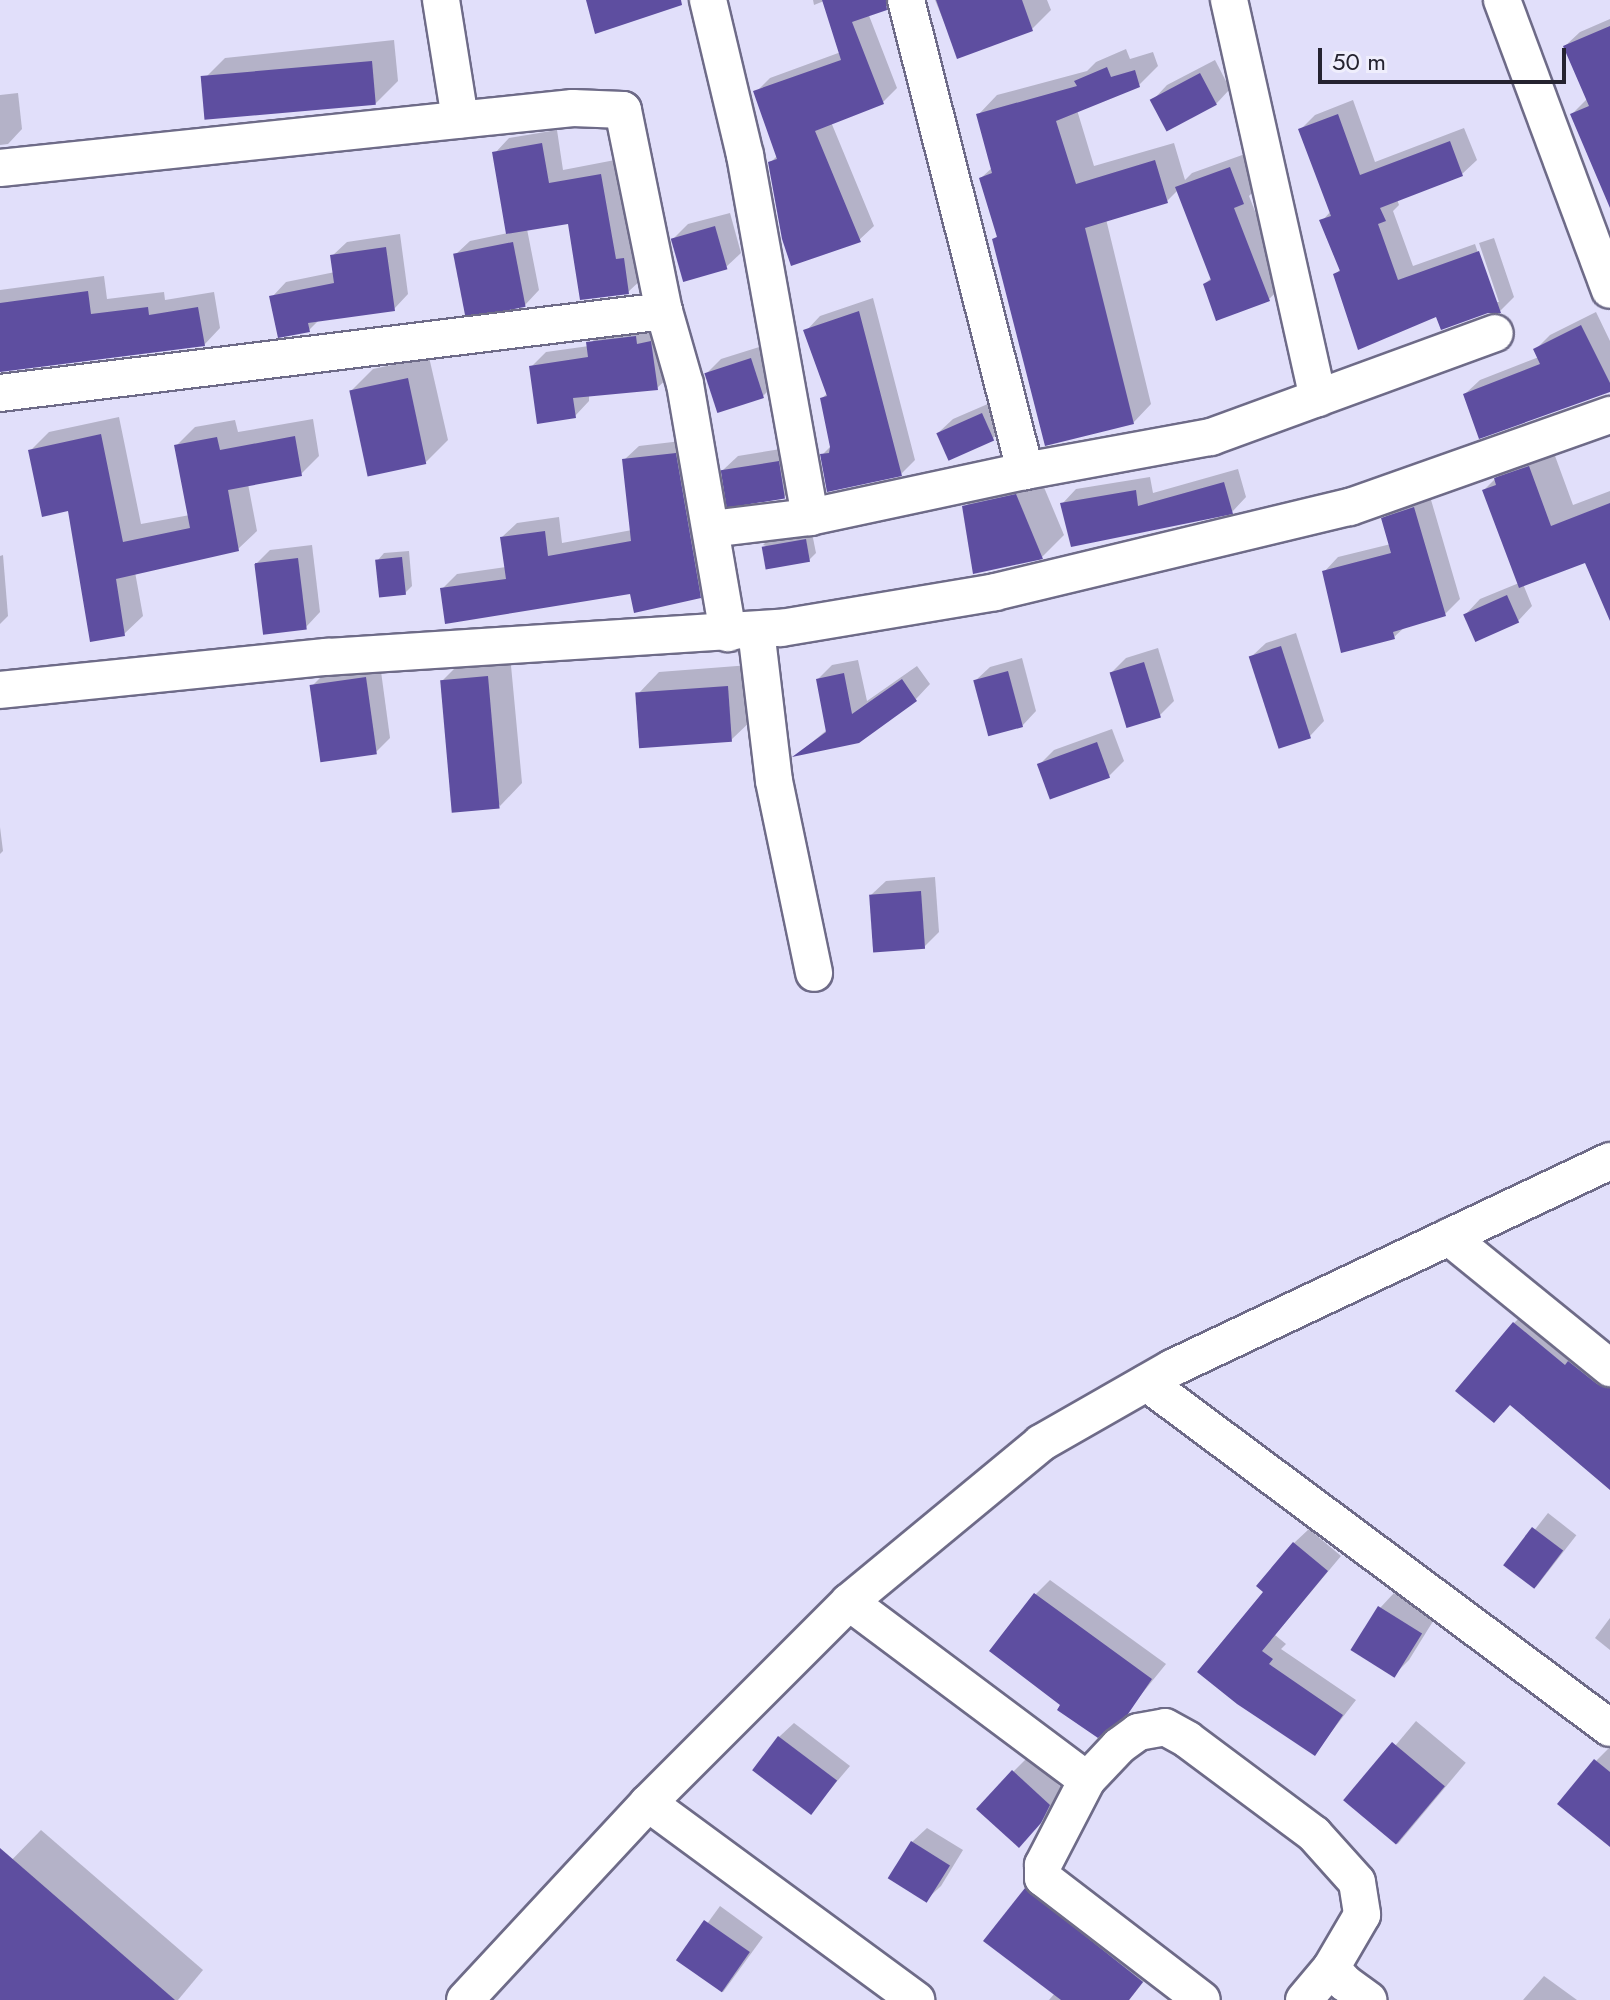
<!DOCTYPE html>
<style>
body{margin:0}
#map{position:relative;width:1610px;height:2000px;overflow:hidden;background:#e1dffa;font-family:Jost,sans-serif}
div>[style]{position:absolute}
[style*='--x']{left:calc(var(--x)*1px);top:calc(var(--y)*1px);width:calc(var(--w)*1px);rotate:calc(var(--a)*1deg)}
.shadow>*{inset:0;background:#0003;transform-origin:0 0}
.building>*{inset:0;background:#5e4ea0;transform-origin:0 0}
.roads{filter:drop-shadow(2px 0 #6e6b88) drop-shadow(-2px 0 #6e6b88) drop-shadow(0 2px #6e6b88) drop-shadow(0 -2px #6e6b88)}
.street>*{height:36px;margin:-18px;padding:0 18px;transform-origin:18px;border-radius:18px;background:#fff}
span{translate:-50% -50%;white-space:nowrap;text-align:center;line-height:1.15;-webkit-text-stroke:8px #efeefc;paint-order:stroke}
.scale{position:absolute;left:1318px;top:48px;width:248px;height:36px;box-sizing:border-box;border:4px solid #252330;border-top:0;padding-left:10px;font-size:24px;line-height:28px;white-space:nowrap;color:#252330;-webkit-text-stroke:6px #efeefc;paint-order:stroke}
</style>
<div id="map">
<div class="shadow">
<div style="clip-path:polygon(813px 0,881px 0,868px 13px,897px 88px,883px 102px,831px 122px,874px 226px,859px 240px,770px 163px,778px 155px,756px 92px,770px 78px,841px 52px,824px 1px,814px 5px)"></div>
<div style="clip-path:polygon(935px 0,1047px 0,1051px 10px,1032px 29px,958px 56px)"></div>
<div style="clip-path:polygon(1610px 19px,1610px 154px,1572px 114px,1588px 98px,1565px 46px,1580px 32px)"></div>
<div style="clip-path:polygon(394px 40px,398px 81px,376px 103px,203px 80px,225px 58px)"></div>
<div style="clip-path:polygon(1126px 49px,1130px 59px,1153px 52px,1158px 66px,1139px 85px,1077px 110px,1094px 166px,1174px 143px,1185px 180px,1192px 173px,1245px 154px,1257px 188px,1249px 196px,1284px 285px,1269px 299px,1205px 284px,1212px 277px,1178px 190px,1167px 201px,1106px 219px,1151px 404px,1133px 423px,994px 239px,999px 235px,981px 178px,993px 167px,979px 114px,997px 95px,1087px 71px,1096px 62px)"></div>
<div style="clip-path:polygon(1215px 60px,1230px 89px,1216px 104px,1153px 100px,1167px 85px)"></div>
<div style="clip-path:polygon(18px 93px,22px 129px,8px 144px,0 145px,0 95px)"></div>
<div style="clip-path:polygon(1353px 100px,1375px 162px,1464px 128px,1477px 160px,1462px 174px,1397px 199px,1399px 205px,1393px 211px,1413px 266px,1475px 244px,1495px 302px,1499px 302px,1479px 243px,1494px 238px,1514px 297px,1500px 311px,1438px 314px,1335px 274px,1341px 269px,1322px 221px,1331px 211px,1301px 129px,1315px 115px)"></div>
<div style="clip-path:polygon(557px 130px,563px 170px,615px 160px,631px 246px,638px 245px,643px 278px,628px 292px,570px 221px,527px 229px,539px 290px,525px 305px,455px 255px,470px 241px,508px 233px,495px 153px,509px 138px)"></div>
<div style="clip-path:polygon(730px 213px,741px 253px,726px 267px,673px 239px,688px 224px)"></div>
<div style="clip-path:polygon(400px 234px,408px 294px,394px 309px,319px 320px,309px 330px,272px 297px,286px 282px,335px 272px,332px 256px,347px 242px)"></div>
<div style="clip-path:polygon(104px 276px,107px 299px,164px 292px,165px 300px,214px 292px,220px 328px,204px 345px,0 371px,0 290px)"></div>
<div style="clip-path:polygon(873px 298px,915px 460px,901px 474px,822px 455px,831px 446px,822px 398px,828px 393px,806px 331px,820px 316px)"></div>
<div style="clip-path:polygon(1596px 312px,1610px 341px,1610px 390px,1465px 394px,1480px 380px,1539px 357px,1535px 350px,1550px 335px)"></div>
<div style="clip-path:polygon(650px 322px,672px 374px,657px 388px,589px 395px,589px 401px,575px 416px,531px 367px,546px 352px,589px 346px,603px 328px)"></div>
<div style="clip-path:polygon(766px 345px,777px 382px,763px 396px,706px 374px,721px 359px)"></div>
<div style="clip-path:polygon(429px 357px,448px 440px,426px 462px,351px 391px,373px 369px)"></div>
<div style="clip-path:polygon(997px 400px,1007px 424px,992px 439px,938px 433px,953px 419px)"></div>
<div style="clip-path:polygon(119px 417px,141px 524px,190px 515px,176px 446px,195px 427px,235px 420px,238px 432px,313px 419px,319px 456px,301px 474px,248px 484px,257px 531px,238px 549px,135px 572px,143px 616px,124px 634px,69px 509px,30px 451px,49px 432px)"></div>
<div style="clip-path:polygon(690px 440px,714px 582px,700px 596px,442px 589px,457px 574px,506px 567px,502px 537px,517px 523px,559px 517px,562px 543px,632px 530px,624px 460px,639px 446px)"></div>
<div style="clip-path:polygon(1551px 445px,1573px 505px,1610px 491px,1610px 570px,1586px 561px,1523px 584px,1532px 606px,1518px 621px,1466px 614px,1480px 599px,1519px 583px,1484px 490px,1506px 468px)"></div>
<div style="clip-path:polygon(793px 447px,799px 482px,784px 497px,723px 470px,738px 456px)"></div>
<div style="clip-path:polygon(1238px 469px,1246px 497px,1232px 512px,1062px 504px,1076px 489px,1150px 477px,1153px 493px)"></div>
<div style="clip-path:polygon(1038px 473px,1064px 535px,1042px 557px,974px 572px,965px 507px,987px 484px)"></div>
<div style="clip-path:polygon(1429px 493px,1460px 599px,1445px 614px,1406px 626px,1394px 637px,1324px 572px,1338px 557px,1391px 544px,1383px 519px,1398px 504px)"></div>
<div style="clip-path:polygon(812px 533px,816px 553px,809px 560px,763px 545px,770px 538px)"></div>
<div style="clip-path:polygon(312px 545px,320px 612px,306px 627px,256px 564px,270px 550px)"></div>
<div style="clip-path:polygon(409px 551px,412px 586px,405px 593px,378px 560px,384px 553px)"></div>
<div style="clip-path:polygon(3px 555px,8px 616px,0 624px,0 556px)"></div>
<div style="clip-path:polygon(1296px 633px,1324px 721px,1310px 736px,1251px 657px,1266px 643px)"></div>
<div style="clip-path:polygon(1158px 648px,1174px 701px,1160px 715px,1111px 673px,1126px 658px)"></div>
<div style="clip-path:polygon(510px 655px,522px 783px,500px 806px,442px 681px,464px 659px)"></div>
<div style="clip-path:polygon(1022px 658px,1036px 711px,1022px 726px,975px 681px,990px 667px)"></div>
<div style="clip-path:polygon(858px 660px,867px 701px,917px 666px,930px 684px,916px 699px,857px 739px,799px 753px,828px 729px,818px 679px,832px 665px)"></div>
<div style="clip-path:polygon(380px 664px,390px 738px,376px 752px,312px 686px,327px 671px)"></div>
<div style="clip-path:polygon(750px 665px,754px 718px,731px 740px,637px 695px,659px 672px)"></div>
<div style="clip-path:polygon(1112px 729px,1124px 761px,1109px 776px,1051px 797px,1039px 765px,1054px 750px)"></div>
<div style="clip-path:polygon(0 827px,3px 851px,0 854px)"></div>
<div style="clip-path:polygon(935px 877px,939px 932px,924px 947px,871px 895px,886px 881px)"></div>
<div style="clip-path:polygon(1529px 1309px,1610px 1369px,1610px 1489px,1514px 1323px)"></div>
<div style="left:1548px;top:1513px;width:36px;height:66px;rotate:38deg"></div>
<div style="clip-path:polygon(1309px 1529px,1341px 1556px,1275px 1635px,1286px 1644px,1281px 1649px,1356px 1700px,1315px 1753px,1238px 1702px,1265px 1591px,1294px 1543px)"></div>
<div style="clip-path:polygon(1050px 1580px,1166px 1664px,1127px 1712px,1063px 1705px,1035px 1595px)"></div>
<div style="clip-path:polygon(1394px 1593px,1435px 1618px,1409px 1660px,1395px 1674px,1380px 1608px)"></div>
<div style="clip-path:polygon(1610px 1618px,1610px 1650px,1595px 1638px)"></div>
<div style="left:1416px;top:1721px;width:65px;height:106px;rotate:40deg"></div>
<div style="clip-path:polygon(794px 1723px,850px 1766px,811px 1812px,779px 1737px)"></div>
<div style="clip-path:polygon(1610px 1747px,1610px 1845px,1596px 1761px)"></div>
<div style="clip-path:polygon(1028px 1757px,1064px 1790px,1055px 1806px,1033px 1831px,1013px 1772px)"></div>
<div style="clip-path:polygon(927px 1828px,963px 1850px,941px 1886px,926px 1900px,912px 1842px)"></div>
<div style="clip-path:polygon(41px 1830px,203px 1970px,178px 2000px,0 2000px,0 1872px)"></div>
<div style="clip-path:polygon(1040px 1875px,1156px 1966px,1129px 2000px,1049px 2000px,1055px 1993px,1026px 1889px)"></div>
<div style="left:720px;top:1906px;width:53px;height:68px;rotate:36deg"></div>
<div style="clip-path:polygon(1544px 1976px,1577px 2000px,1523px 2000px)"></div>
</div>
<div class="building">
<div style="clip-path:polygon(586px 0,681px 0,682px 5px,595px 34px)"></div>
<div style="clip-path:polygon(822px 0,886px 0,887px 10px,852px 22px,884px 104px,815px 131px,861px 242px,791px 266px,782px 239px,768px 162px,777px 159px,753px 91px,841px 60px)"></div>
<div style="clip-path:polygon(936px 0,1022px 0,1033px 31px,957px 59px)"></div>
<div style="clip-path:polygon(1610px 26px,1610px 208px,1570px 114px,1589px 106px,1563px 46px)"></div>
<div style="left:372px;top:61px;width:44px;height:172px;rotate:85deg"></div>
<div style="clip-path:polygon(1107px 67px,1111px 77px,1135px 70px,1140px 87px,1056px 121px,1076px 184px,1155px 160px,1168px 203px,1085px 228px,1134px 424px,1045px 446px,992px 239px,997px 237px,979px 178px,992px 173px,976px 114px,1077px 86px,1074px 81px)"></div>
<div style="left:1200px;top:73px;width:36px;height:57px;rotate:62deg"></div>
<div style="clip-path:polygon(1338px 114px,1360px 175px,1450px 141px,1463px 176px,1380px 208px,1386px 221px,1378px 224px,1398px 280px,1479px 251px,1501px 313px,1488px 313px,1441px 330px,1436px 317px,1358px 350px,1333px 274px,1340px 271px,1319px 220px,1331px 216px,1298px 129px)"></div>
<div style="clip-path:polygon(542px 143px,549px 183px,601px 174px,616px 259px,624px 258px,629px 294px,580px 300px,568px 224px,506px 234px,492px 152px)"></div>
<div style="clip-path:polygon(1230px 167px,1244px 204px,1234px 208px,1270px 301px,1216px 321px,1203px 284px,1211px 280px,1175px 187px)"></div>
<div style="left:715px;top:226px;width:45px;height:46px;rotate:74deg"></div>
<div style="left:513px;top:242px;width:66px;height:61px;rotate:79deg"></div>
<div style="clip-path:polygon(386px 247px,395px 311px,308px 323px,310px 332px,278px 338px,269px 296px,334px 283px,330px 255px)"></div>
<div style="clip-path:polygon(88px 291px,91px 314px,148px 307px,149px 315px,198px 307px,205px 346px,0 372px,0 303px)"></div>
<div style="clip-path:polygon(859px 311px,902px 476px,827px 492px,820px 454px,829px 453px,830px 447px,820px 398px,827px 396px,803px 330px)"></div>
<div style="clip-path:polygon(1581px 325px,1610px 383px,1610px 392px,1479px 439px,1463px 394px,1540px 364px,1533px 349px)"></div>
<div style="clip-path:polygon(636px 336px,637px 344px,651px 341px,658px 390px,573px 398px,576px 418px,537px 424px,529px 366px,588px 357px,586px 342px)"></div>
<div style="left:751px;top:358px;width:42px;height:49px;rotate:72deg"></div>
<div style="left:408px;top:378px;width:88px;height:60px;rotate:78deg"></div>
<div style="left:982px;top:413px;width:30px;height:50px;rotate:66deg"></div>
<div style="clip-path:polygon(101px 434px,123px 542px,190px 528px,174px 445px,217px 437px,220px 450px,295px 436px,302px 476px,228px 490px,239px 551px,116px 579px,125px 636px,90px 642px,68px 511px,42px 517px,28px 450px)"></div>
<div style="clip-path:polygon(676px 453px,701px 598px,634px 613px,630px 594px,445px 624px,440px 588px,506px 579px,500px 537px,545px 531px,548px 556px,631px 541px,622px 459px)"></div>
<div style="left:779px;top:461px;width:38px;height:59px;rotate:81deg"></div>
<div style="clip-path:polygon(1529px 466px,1551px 526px,1610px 503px,1610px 621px,1585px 563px,1519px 588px,1482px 490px,1496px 485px,1494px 478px)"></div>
<div style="clip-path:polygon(1224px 482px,1233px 514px,1071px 547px,1060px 503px,1136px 490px,1138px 506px)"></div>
<div style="clip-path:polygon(1016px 494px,1043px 559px,973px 574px,962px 506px)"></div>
<div style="clip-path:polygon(1414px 507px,1446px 616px,1393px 632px,1395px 639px,1341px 653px,1322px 571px,1391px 553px,1381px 518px)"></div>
<div style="left:806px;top:539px;width:23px;height:45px;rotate:80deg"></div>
<div style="left:402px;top:557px;width:38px;height:27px;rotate:84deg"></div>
<div style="left:298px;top:558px;width:72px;height:44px;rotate:83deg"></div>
<div style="left:1507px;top:595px;width:30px;height:48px;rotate:66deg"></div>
<div style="left:1281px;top:646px;width:97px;height:34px;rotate:72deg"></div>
<div style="left:1144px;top:662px;width:58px;height:36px;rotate:73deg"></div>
<div style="left:1008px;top:671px;width:58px;height:36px;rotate:75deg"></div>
<div style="clip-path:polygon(844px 673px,852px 714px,902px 679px,917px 701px,859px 743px,792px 757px,826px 732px,816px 679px)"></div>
<div style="left:488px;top:676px;width:133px;height:48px;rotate:85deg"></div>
<div style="left:366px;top:677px;width:78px;height:57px;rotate:82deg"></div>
<div style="left:728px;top:686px;width:56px;height:93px;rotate:86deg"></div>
<div style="left:1097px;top:742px;width:38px;height:64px;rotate:70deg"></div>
<div style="left:921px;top:891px;width:58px;height:52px;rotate:86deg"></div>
<div style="clip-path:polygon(1513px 1322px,1565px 1365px,1568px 1361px,1597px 1384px,1610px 1388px,1610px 1490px,1510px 1405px,1494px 1423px,1455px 1391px)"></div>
<div style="left:1532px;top:1527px;width:39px;height:48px;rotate:37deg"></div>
<div style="clip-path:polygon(1293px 1542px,1328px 1571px,1262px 1651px,1273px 1659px,1269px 1664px,1343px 1715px,1315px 1756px,1237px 1704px,1197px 1672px,1263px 1592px,1256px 1586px)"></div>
<div style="clip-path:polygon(1034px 1593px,1152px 1679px,1128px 1714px,1098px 1738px,1057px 1710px,1060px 1705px,989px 1651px)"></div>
<div style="left:1378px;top:1606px;width:52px;height:52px;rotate:32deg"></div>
<div style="left:778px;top:1736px;width:74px;height:43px;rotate:37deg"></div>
<div style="left:1392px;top:1742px;width:69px;height:76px;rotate:40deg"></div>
<div style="clip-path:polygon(1594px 1759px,1610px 1772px,1610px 1847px,1557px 1804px)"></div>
<div style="clip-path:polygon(1012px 1770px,1050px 1805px,1041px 1823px,1019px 1848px,976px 1809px)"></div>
<div style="left:911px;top:1841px;width:46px;height:44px;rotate:32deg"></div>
<div style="clip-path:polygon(0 1848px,175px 2000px,0 2000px)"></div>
<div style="clip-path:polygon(1025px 1888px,1143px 1982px,1129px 2000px,1061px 2000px,983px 1941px)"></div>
<div style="left:704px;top:1920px;width:56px;height:49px;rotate:35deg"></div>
</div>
<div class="roads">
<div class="street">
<div style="--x:441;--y:0;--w:121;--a:80.9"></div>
<div style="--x:708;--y:0;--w:159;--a:76.6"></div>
<div style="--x:745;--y:155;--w:368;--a:79.8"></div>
<div style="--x:906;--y:0;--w:486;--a:75.8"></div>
<div style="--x:1229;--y:0;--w:408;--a:77.4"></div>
<div style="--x:1502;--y:0;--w:309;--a:69.6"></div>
<div style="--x:0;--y:168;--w:576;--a:-5.98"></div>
<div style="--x:573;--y:108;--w:50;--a:2.3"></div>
<div style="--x:623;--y:110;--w:205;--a:78.5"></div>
<div style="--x:664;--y:311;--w:76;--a:74"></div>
<div style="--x:685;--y:384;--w:253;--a:80.2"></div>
<div style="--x:0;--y:393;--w:669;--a:-7.04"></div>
<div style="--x:711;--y:529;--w:100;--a:-6.9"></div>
<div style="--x:810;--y:517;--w:220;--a:-12.1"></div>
<div style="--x:1025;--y:471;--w:189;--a:-10.4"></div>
<div style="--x:1211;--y:437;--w:302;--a:-20.1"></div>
<div style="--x:756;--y:630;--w:152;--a:83.2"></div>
<div style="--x:774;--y:781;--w:196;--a:78.2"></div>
<div style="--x:0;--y:690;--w:329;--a:-5.8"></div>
<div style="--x:327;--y:657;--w:455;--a:-3.7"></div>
<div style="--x:781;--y:628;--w:217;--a:-9.5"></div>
<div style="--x:995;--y:592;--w:365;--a:-13.5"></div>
<div style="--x:1350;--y:507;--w:276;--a:-19.5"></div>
<div style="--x:1449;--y:1237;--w:208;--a:39.1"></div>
<div style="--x:1147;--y:1383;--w:577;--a:36.69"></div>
<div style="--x:849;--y:1602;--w:297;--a:36.8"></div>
<div style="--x:1087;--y:1780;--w:47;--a:-46.7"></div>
<div style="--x:1119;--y:1746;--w:24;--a:-36"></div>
<div style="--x:1138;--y:1732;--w:27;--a:-10"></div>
<div style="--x:1165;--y:1727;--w:26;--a:29"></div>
<div style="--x:1188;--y:1740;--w:157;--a:36.7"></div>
<div style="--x:1314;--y:1834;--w:64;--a:48.1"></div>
<div style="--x:1357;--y:1882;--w:33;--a:81"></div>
<div style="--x:1362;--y:1915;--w:61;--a:120.3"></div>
<div style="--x:1331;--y:1968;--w:21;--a:47"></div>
<div style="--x:1345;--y:1983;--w:29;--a:36"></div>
<div style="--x:1087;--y:1780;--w:96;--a:117.4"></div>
<div style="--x:1043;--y:1865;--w:13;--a:90"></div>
<div style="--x:1043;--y:1878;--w:200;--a:37.5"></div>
<div style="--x:648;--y:1803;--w:333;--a:36.3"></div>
<div style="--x:465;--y:2000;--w:269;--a:-47.1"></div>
<div style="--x:648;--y:1803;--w:284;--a:-45"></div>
<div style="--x:849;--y:1602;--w:249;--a:-39.6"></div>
<div style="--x:1041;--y:1443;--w:151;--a:-29.8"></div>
<div style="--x:1172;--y:1368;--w:484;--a:-25.3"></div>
<div style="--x:1304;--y:2000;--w:42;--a:-49.8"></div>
</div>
</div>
<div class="scale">50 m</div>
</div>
